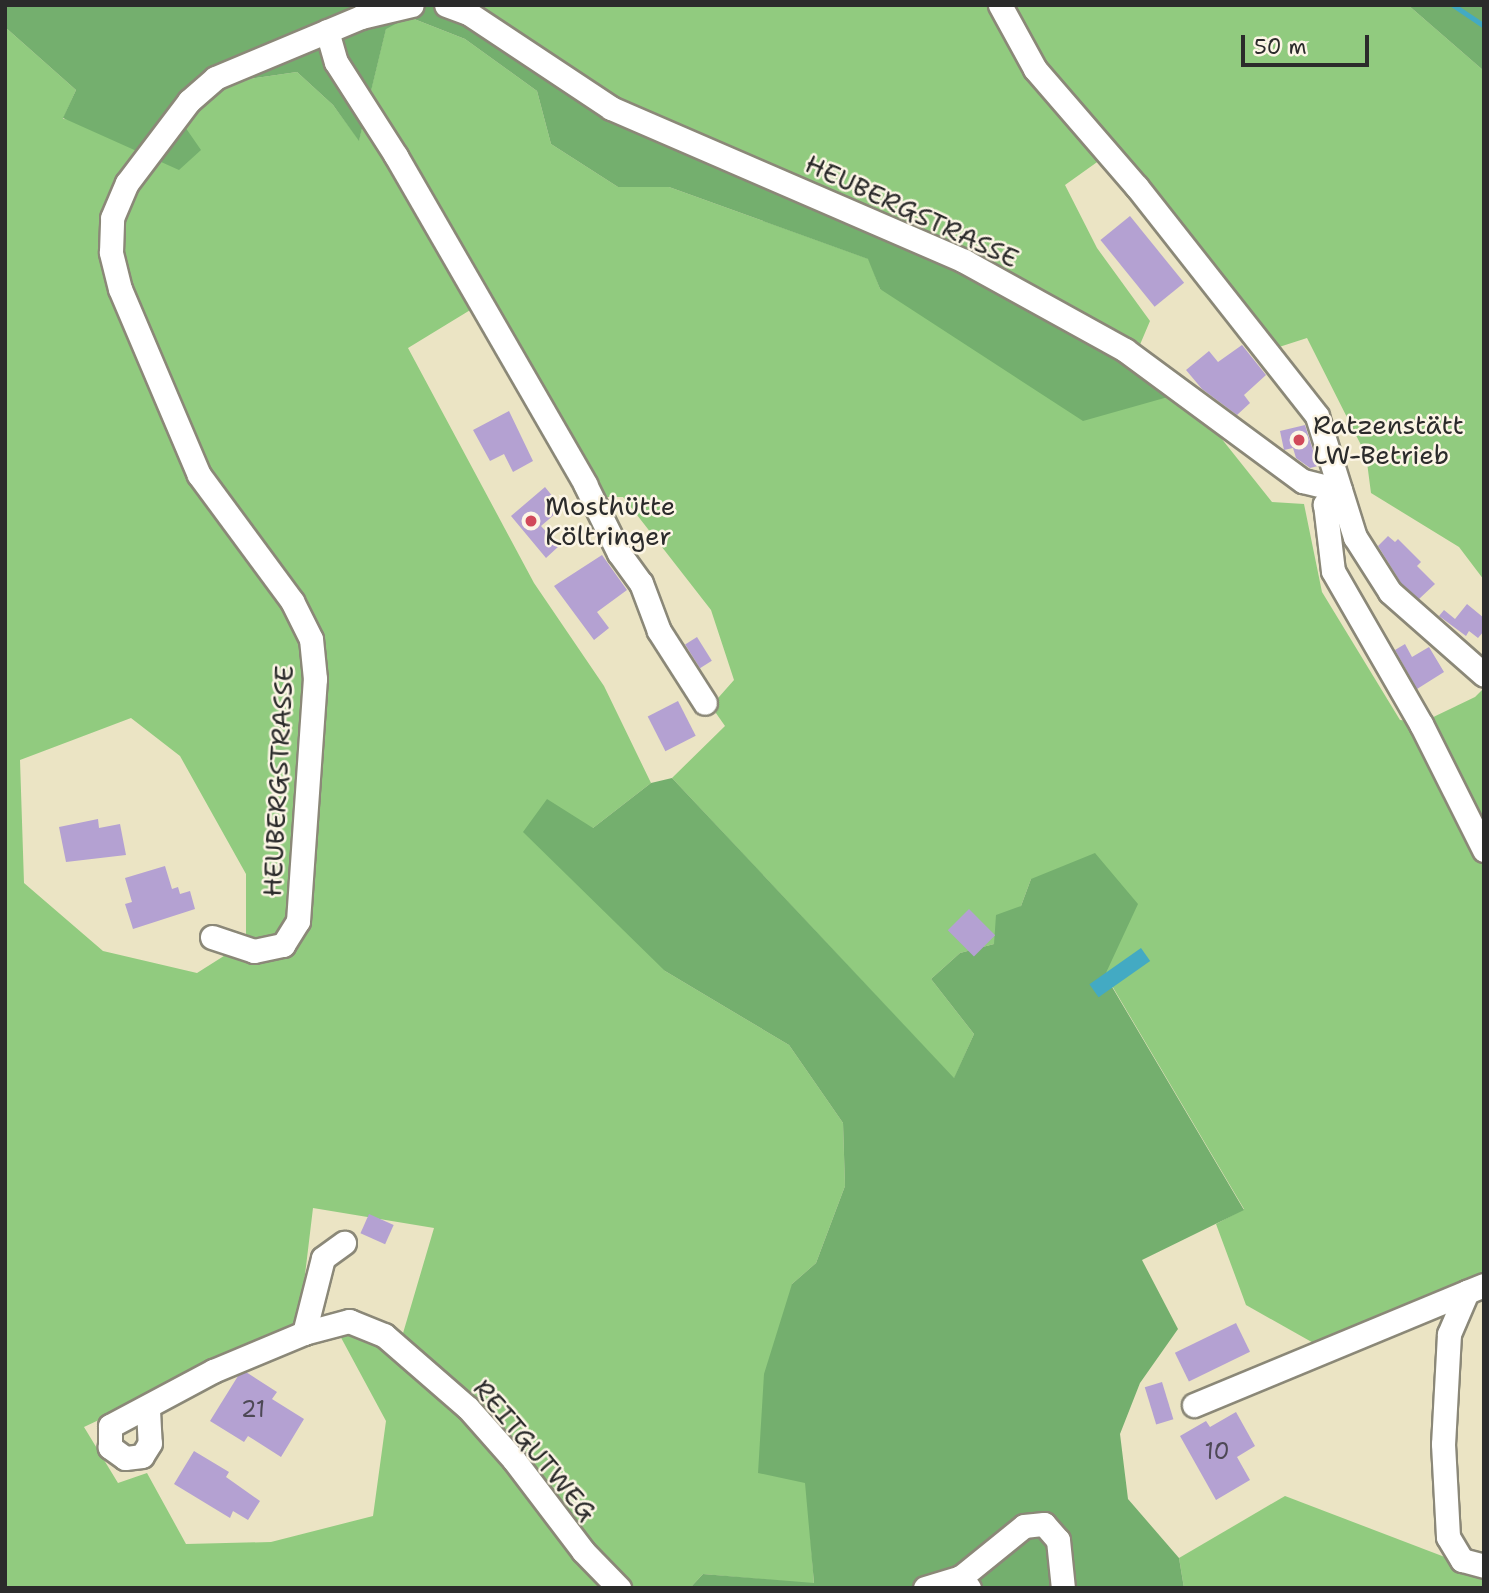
<!DOCTYPE html>
<meta charset="utf-8">
<style>
body{margin:0}
#map{position:relative;width:1489px;height:1593px;overflow:hidden;background:#ebe4c4;font-family:"Shantell Sans",sans-serif}
div>[style]{position:absolute}
[style*='--x']{left:calc(var(--x)*1px);top:calc(var(--y)*1px);width:calc(var(--w)*1px);rotate:calc(var(--a)*1deg)}
.green>*{inset:0;background:#91cb7f}
.forest>*{inset:0;background:#74af6e}
.water>*{inset:0;background:#43aac3;transform-origin:0 0}
.stream>*{height:5px;margin:-2.5px;padding:0 2.5px;transform-origin:2.5px;border-radius:2.5px;background:#43aac3}
.building>*{inset:0;background:#b4a1d2;transform-origin:0 0}
.roads{filter:drop-shadow(2px 0 #8b8878) drop-shadow(-2px 0 #8b8878) drop-shadow(0 2px #8b8878) drop-shadow(0 -2px #8b8878)}
.minor>*{height:23px;margin:-11.5px;padding:0 11.5px;transform-origin:11.5px;border-radius:11.5px;background:#fff}
.dots>*{width:19px;height:19px;translate:-50% -50%;box-sizing:border-box;border:4px solid #fcf5e5;border-radius:50%}
span{translate:-50% -50%;white-space:nowrap;text-align:center;line-height:1.15;-webkit-text-stroke:5px #fcf5e5;paint-order:stroke}
.number-label{font-size:23px;color:#4d4855}
.number-label span{-webkit-text-stroke-width:0}
.street-label{font-size:26px;color:#2b2b2b}
.poi-label{font-size:26px;color:#2b2b2b}
.left{translate:0 -50%;text-align:left}
.frame{position:absolute;inset:0;border:7px solid #2b2b2b;pointer-events:none}
.scale{position:absolute;left:1241px;top:35px;width:128px;height:32px;box-sizing:border-box;border:4px solid #2b2b2b;border-top:0;padding-left:9px;font-size:21px;line-height:24px;white-space:nowrap;color:#2b2b2b;-webkit-text-stroke:5px #fcf5e5;paint-order:stroke}
</style>
<div id="map">
<div class="green">
<div style="clip-path:polygon(439px 5px,1408px 5px,1484px 71px,1484px 580px,1459px 547px,1371px 493px,1366px 455px,1307px 338px,1276px 348px,1114px 150px,1065px 185px,1097px 248px,1150px 321px,1136px 354px,780px 185px)"></div>
<div style="clip-path:polygon(evenodd,409px 17px,465px 39px,537px 91px,551px 144px,618px 187px,669px 187px,869px 259px,880px 289px,1175px 395px,1221px 438px,1272px 502px,1304px 504px,1322px 592px,1400px 720px,1423px 722px,1475px 697px,1484px 688px,1484px 1276px,1317px 1345px,1246px 1305px,1216px 1224px,1244px 1209px,1105px 974px,1031px 879px,1021px 906px,994px 944px,960px 953px,931px 979px,974px 1034px,954px 1079px,672px 778px,725px 726px,711px 706px,734px 680px,711px 610px,623px 497px,597px 497px,485px 301px,408px 348px,534px 583px,604px 686px,651px 783px,593px 828px,665px 971px,789px 1045px,843px 1123px,845px 1186px,816px 1263px,792px 1284px,814px 1584px,703px 1574px,690px 1588px,5px 1588px,5px 27px,76px 90px,63px 119px,182px 124px,203px 93px,229px 82px,297px 72px,333px 105px,359px 140px,386px 28px,409px 17px,131px 718px,180px 756px,246px 874px,246px 942px,197px 973px,103px 951px,24px 883px,20px 760px,131px 718px,409px 17px,313px 1208px,434px 1228px,401px 1340px,347px 1317px,338px 1332px,386px 1421px,373px 1516px,271px 1542px,186px 1544px,147px 1473px,118px 1483px,84px 1427px,299px 1325px,313px 1208px)"></div>
<div style="clip-path:polygon(1285px 1496px,1484px 1572px,1484px 1588px,1184px 1588px,1179px 1558px)"></div>
</div>
<div class="forest">
<div style="clip-path:polygon(5px 5px,439px 5px,561px 77px,1018px 290px,1175px 395px,1083px 421px,880px 289px,868px 259px,669px 187px,618px 187px,551px 144px,537px 91px,465px 39px,409px 17px,386px 29px,359px 141px,333px 105px,297px 72px,229px 82px,203px 93px,183px 124px,201px 150px,179px 170px,63px 118px,76px 90px,5px 27px)"></div>
<div style="clip-path:polygon(1408px 5px,1484px 5px,1484px 71px)"></div>
<div style="clip-path:polygon(672px 778px,954px 1078px,974px 1034px,931px 979px,960px 953px,994px 944px,996px 915px,1021px 906px,1031px 879px,1095px 853px,1138px 904px,1105px 975px,1244px 1210px,1142px 1260px,1178px 1329px,1140px 1383px,1120px 1434px,1128px 1499px,1179px 1558px,1184px 1588px,690px 1588px,703px 1574px,814px 1583px,805px 1483px,758px 1473px,764px 1374px,792px 1284px,816px 1263px,845px 1186px,843px 1123px,789px 1045px,665px 971px,523px 832px,547px 799px,593px 828px,651px 783px)"></div>
</div>
<div class="water">
<div style="left:1141px;top:948px;width:16px;height:63px;rotate:55deg"></div>
</div>
<div class="stream">
<div style="--x:1453;--y:5;--w:37;--a:34"></div>
</div>
<div class="building">
<div style="left:1130px;top:216px;width:86px;height:38px;rotate:51deg"></div>
<div style="clip-path:polygon(1242px 345px,1266px 375px,1244px 395px,1250px 403px,1237px 415px,1202px 389px,1186px 370px,1209px 351px,1218px 362px)"></div>
<div style="clip-path:polygon(509px 411px,533px 461px,513px 472px,504px 454px,490px 461px,473px 430px)"></div>
<div style="clip-path:polygon(1305px 425px,1318px 466px,1310px 468px,1296px 458px,1293px 448px,1284px 450px,1280px 431px)"></div>
<div style="clip-path:polygon(545px 487px,562px 508px,541px 526px,559px 546px,546px 558px,511px 516px)"></div>
<div style="clip-path:polygon(1388px 536px,1395px 542px,1398px 539px,1421px 562px,1417px 566px,1435px 584px,1419px 599px,1401px 583px,1378px 546px)"></div>
<div style="clip-path:polygon(602px 555px,627px 590px,597px 612px,609px 628px,594px 640px,554px 586px)"></div>
<div style="clip-path:polygon(1467px 604px,1484px 618px,1484px 631px,1478px 638px,1469px 631px,1466px 636px,1439px 616px,1444px 610px,1455px 619px)"></div>
<div style="left:697px;top:637px;width:28px;height:14px;rotate:58deg"></div>
<div style="clip-path:polygon(1405px 644px,1412px 657px,1429px 647px,1444px 672px,1417px 689px,1395px 650px)"></div>
<div style="left:678px;top:701px;width:39px;height:34px;rotate:63deg"></div>
<div style="clip-path:polygon(98px 819px,99px 828px,120px 824px,126px 855px,66px 862px,59px 827px)"></div>
<div style="clip-path:polygon(165px 866px,172px 889px,178px 887px,180px 894px,190px 891px,195px 909px,133px 929px,125px 904px,132px 902px,125px 878px)"></div>
<div style="left:969px;top:909px;width:37px;height:30px;rotate:45deg"></div>
<div style="left:369px;top:1214px;width:27px;height:21px;rotate:24deg"></div>
<div style="left:1236px;top:1323px;width:32px;height:68px;rotate:64deg"></div>
<div style="clip-path:polygon(246px 1372px,277px 1392px,272px 1399px,304px 1419px,281px 1457px,248px 1436px,244px 1442px,210px 1421px,238px 1376px)"></div>
<div style="left:1162px;top:1382px;width:39px;height:18px;rotate:73deg"></div>
<div style="clip-path:polygon(1236px 1412px,1255px 1446px,1237px 1457px,1250px 1480px,1216px 1500px,1180px 1436px,1206px 1421px,1210px 1427px)"></div>
<div style="clip-path:polygon(194px 1451px,229px 1472px,226px 1477px,260px 1501px,248px 1520px,233px 1511px,230px 1518px,174px 1484px)"></div>
</div>
<div class="roads">
<div class="minor">
<div style="--x:446;--y:5;--w:23;--a:20"></div>
<div style="--x:468;--y:13;--w:172;--a:33.6"></div>
<div style="--x:611;--y:108;--w:385;--a:23.4"></div>
<div style="--x:964;--y:261;--w:184;--a:28.9"></div>
<div style="--x:1125;--y:350;--w:221;--a:36.4"></div>
<div style="--x:1303;--y:481;--w:38;--a:14"></div>
<div style="--x:1000;--y:5;--w:73;--a:61.3"></div>
<div style="--x:1035;--y:69;--w:156;--a:49.2"></div>
<div style="--x:1137;--y:187;--w:291;--a:51.8"></div>
<div style="--x:1317;--y:416;--w:127;--a:72.6"></div>
<div style="--x:1355;--y:537;--w:65;--a:57.5"></div>
<div style="--x:1390;--y:592;--w:125;--a:41.4"></div>
<div style="--x:327;--y:31;--w:32;--a:74"></div>
<div style="--x:336;--y:62;--w:112;--a:57.4"></div>
<div style="--x:396;--y:156;--w:379;--a:60"></div>
<div style="--x:585;--y:484;--w:77;--a:63.8"></div>
<div style="--x:619;--y:553;--w:37;--a:54"></div>
<div style="--x:641;--y:583;--w:51;--a:69.4"></div>
<div style="--x:659;--y:631;--w:85;--a:57.4"></div>
<div style="--x:1340;--y:490;--w:21;--a:137"></div>
<div style="--x:1325;--y:504;--w:67;--a:83.2"></div>
<div style="--x:1333;--y:571;--w:177;--a:60.1"></div>
<div style="--x:1421;--y:724;--w:141;--a:63.4"></div>
<div style="--x:212;--y:937;--w:44;--a:18.4"></div>
<div style="--x:254;--y:951;--w:30;--a:-12"></div>
<div style="--x:283;--y:945;--w:28;--a:-58"></div>
<div style="--x:298;--y:921;--w:243;--a:-86"></div>
<div style="--x:315;--y:679;--w:40;--a:-95.7"></div>
<div style="--x:311;--y:639;--w:42;--a:-116.6"></div>
<div style="--x:292;--y:601;--w:157;--a:-126.4"></div>
<div style="--x:199;--y:475;--w:202;--a:-113"></div>
<div style="--x:120;--y:289;--w:38;--a:-104"></div>
<div style="--x:111;--y:252;--w:34;--a:-88"></div>
<div style="--x:112;--y:218;--w:38;--a:-67"></div>
<div style="--x:127;--y:183;--w:103;--a:-52.9"></div>
<div style="--x:189;--y:101;--w:35;--a:-41"></div>
<div style="--x:215;--y:78;--w:158;--a:-22.7"></div>
<div style="--x:361;--y:17;--w:52;--a:-13.2"></div>
<div style="--x:1484;--y:1285;--w:18;--a:158"></div>
<div style="--x:1467;--y:1292;--w:46;--a:113.2"></div>
<div style="--x:1449;--y:1334;--w:110;--a:93.1"></div>
<div style="--x:1443;--y:1444;--w:93;--a:86.9"></div>
<div style="--x:1448;--y:1537;--w:27;--a:59"></div>
<div style="--x:1462;--y:1560;--w:23;--a:15"></div>
<div style="--x:304;--y:1333;--w:77;--a:-75.8"></div>
<div style="--x:323;--y:1258;--w:26;--a:-36"></div>
<div style="--x:1194;--y:1405;--w:295;--a:-22.5"></div>
<div style="--x:148;--y:1410;--w:33;--a:87"></div>
<div style="--x:150;--y:1443;--w:15;--a:122"></div>
<div style="--x:142;--y:1456;--w:17;--a:173"></div>
<div style="--x:125;--y:1458;--w:19;--a:-144"></div>
<div style="--x:110;--y:1447;--w:21;--a:-90"></div>
<div style="--x:110;--y:1426;--w:117;--a:-28.1"></div>
<div style="--x:213;--y:1371;--w:99;--a:-22.7"></div>
<div style="--x:304;--y:1333;--w:47;--a:-14.9"></div>
<div style="--x:349;--y:1321;--w:38;--a:22"></div>
<div style="--x:384;--y:1335;--w:111;--a:41"></div>
<div style="--x:468;--y:1408;--w:69;--a:48.5"></div>
<div style="--x:514;--y:1460;--w:114;--a:52.8"></div>
<div style="--x:583;--y:1551;--w:52;--a:45.8"></div>
<div style="--x:925;--y:1588;--w:38;--a:-17"></div>
<div style="--x:969;--y:1588;--w:14;--a:-126"></div>
<div style="--x:961;--y:1577;--w:81;--a:-39"></div>
<div style="--x:1024;--y:1526;--w:20;--a:-6"></div>
<div style="--x:1044;--y:1524;--w:21;--a:49"></div>
<div style="--x:1058;--y:1540;--w:48;--a:84.1"></div>
</div>
</div>
<div class="dots">
<div style="left:1299px;top:440px;background:#d1495b"></div>
<div style="left:531px;top:521px;background:#d1495b"></div>
</div>
<div class="number-label">
<span style="left:253px;top:1409px">21</span>
<span style="left:1217px;top:1451px">10</span>
</div>
<div class="street-label">
<span style="left:912px;top:211px;rotate:25deg">HEUBERGSTRASSE</span>
<span style="left:278px;top:781px;rotate:-87deg">HEUBERGSTRASSE</span>
<span style="left:535px;top:1450px;rotate:50deg">REITGUTWEG</span>
</div>
<div class="poi-label">
<span class="left" style="left:1313px;top:440px">Ratzenstätt<br>LW-Betrieb</span>
<span class="left" style="left:545px;top:521px">Mosthütte<br>Költringer</span>
</div>
<div class="frame"></div>
<div class="scale">50 m</div>
</div>
